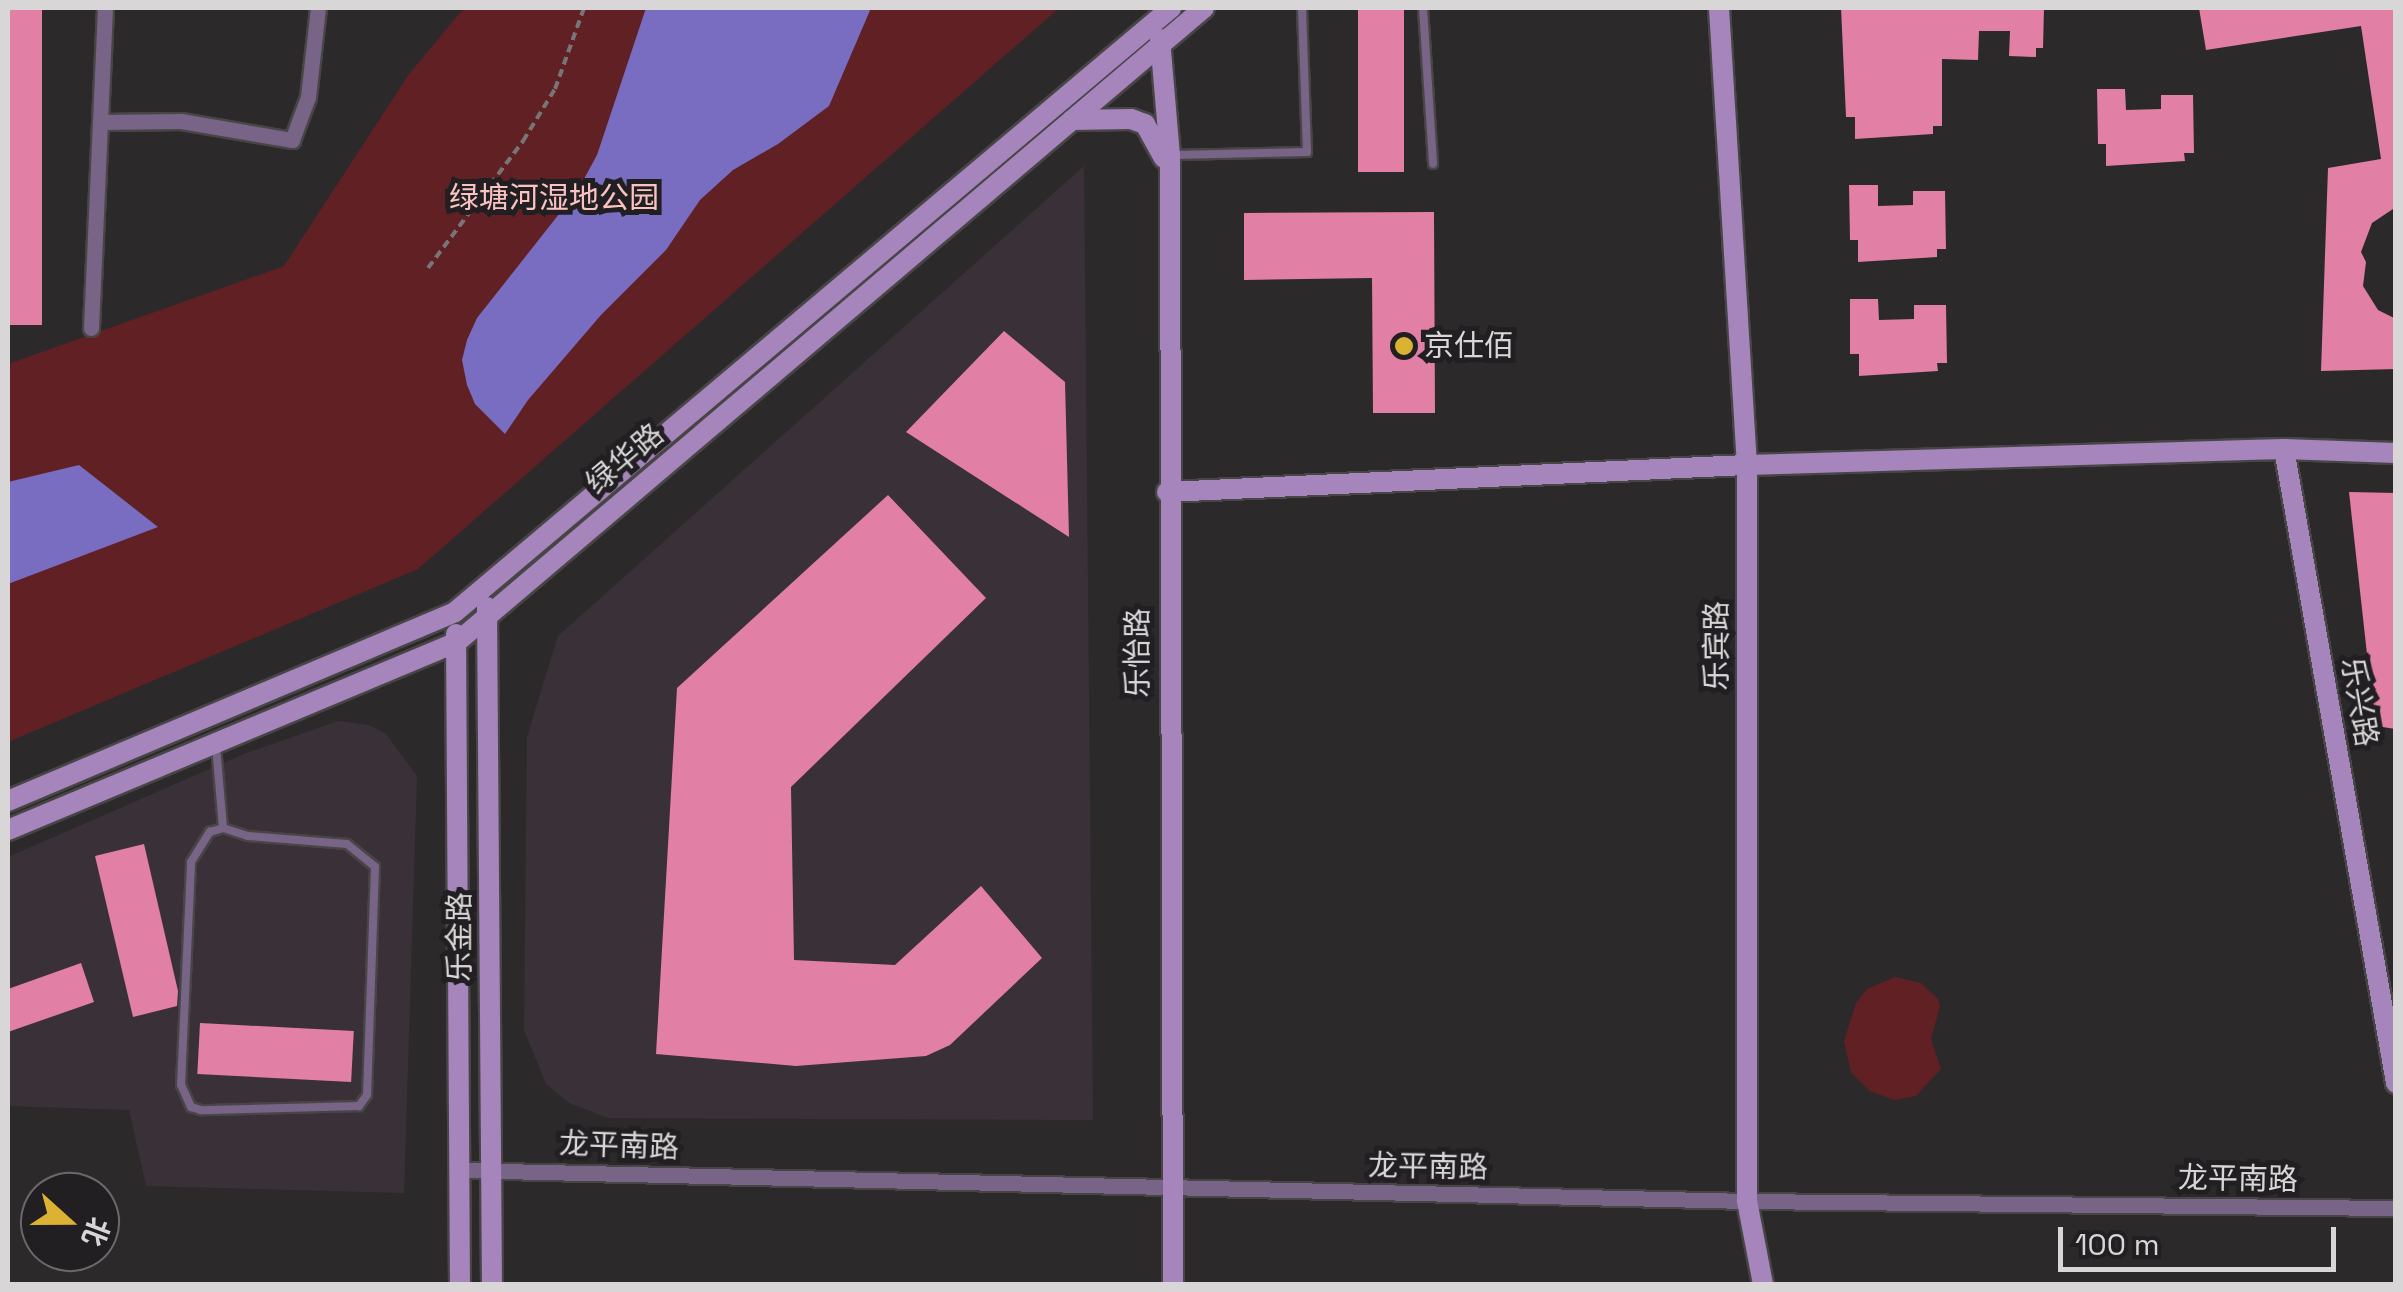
<!DOCTYPE html>
<meta charset="utf-8">
<style>
body{margin:0}
#map{position:relative;width:2403px;height:1292px;overflow:hidden;background:#2c292b;font-family:"Space Grotesk","Noto Sans SC",sans-serif}
div>[style]{position:absolute}
[style*='--x']{left:calc(var(--x)*1px);top:calc(var(--y)*1px);width:calc(var(--w)*1px);rotate:calc(var(--a)*1deg)}
.built>*{inset:0;background:#393137}
.green>*{inset:0;background:#602024}
.water>*{inset:0;background:#796dc2}
.building>*{inset:0;background:#e27fa4;transform-origin:0 0}
.path>*{height:4px;margin-top:-2px;transform-origin:0;background:repeating-linear-gradient(90deg,#787577 0 8px,transparent 0 13px)}
.roads{filter:drop-shadow(2px 0 #484547) drop-shadow(-2px 0 #484547) drop-shadow(0 2px #484547) drop-shadow(0 -2px #484547)}
.lane>*{height:8px;margin:-4px;padding:0 4px;transform-origin:4px;border-radius:4px;background:#786486}
.street>*{height:15px;margin:-7.5px;padding:0 7.5px;transform-origin:7.5px;border-radius:7.5px;background:#786486}
.secondary>*{height:20px;margin:-10px;padding:0 10px;transform-origin:10px;border-radius:10px;background:#a585bb}
.dots>*{width:28px;height:28px;translate:-50% -50%;box-sizing:border-box;border:5px solid #221f22;border-radius:50%}
span{translate:-50% -50%;white-space:nowrap;text-align:center;line-height:1.15;-webkit-text-stroke:10px #221f22;paint-order:stroke}
.park-label{font-size:30px;color:#fac3c2}
.poi-label{font-size:30px;color:#d8d6d7}
.left{translate:0 -50%;text-align:left}
.street-label{font-size:30px;color:#d8d6d7}
.frame{position:absolute;inset:0;border:10px solid #d8d6d7;pointer-events:none}
.north{position:absolute;left:20px;top:1172px;width:100px;height:100px;box-sizing:border-box;background:#221f22;border:2px solid #6b686a;border-radius:50%;rotate:111deg;font-size:28px;font-weight:700;line-height:40px;text-align:center;color:#d8d6d7}
.north::after{content:'';display:block;margin:auto;width:35px;height:45px;background:#dcb233;clip-path:polygon(50% 0,100% 100%,50% 72%,0 100%)}
.scale{position:absolute;left:2058px;top:1227px;width:278px;height:45px;box-sizing:border-box;border:5px solid #d8d6d7;border-top:0;padding-left:12px;font-size:30px;line-height:35px;white-space:nowrap;color:#d8d6d7;-webkit-text-stroke:8px #221f22;paint-order:stroke}
</style>
<div id="map">
<div class="built">
<div style="clip-path:polygon(1084px 166px,1093px 1120px,608px 1118px,569px 1103px,546px 1084px,524px 1030px,527px 737px,558px 636px)"></div>
<div style="clip-path:polygon(338px 721px,369px 725px,386px 734px,417px 776px,404px 1193px,146px 1186px,129px 1110px,8px 1106px,8px 857px,244px 754px)"></div>
</div>
<div class="green">
<div style="clip-path:polygon(464px 8px,1059px 8px,418px 569px,8px 742px,8px 364px,284px 266px,409px 74px)"></div>
<div style="clip-path:polygon(1895px 977px,1921px 983px,1938px 999px,1940px 1006px,1931px 1039px,1941px 1069px,1916px 1096px,1894px 1100px,1870px 1091px,1851px 1072px,1844px 1041px,1856px 1003px,1867px 989px)"></div>
</div>
<div class="water">
<div style="clip-path:polygon(646px 8px,871px 8px,829px 106px,778px 144px,733px 170px,700px 200px,666px 250px,601px 315px,528px 400px,505px 434px,475px 404px,467px 385px,462px 360px,467px 340px,477px 318px,578px 190px,597px 155px)"></div>
<div style="clip-path:polygon(79px 465px,158px 527px,8px 584px,8px 482px)"></div>
</div>
<div class="building">
<div style="left:8px;top:8px;width:34px;height:317px"></div>
<div style="left:1358px;top:8px;width:46px;height:164px"></div>
<div style="clip-path:polygon(1841px 8px,2044px 8px,2043px 48px,2036px 48px,2036px 57px,2009px 56px,2010px 31px,1979px 31px,1978px 60px,1942px 59px,1942px 126px,1933px 126px,1933px 134px,1855px 139px,1855px 117px,1846px 117px)"></div>
<div style="clip-path:polygon(2199px 8px,2396px 8px,2396px 207px,2372px 223px,2361px 252px,2366px 262px,2363px 286px,2378px 310px,2396px 319px,2396px 369px,2321px 371px,2328px 168px,2381px 159px,2361px 26px,2206px 50px)"></div>
<div style="clip-path:polygon(2097px 89px,2125px 89px,2126px 110px,2161px 109px,2161px 95px,2193px 95px,2194px 153px,2184px 153px,2185px 161px,2106px 166px,2106px 144px,2098px 144px)"></div>
<div style="clip-path:polygon(1849px 185px,1878px 185px,1878px 206px,1913px 205px,1913px 191px,1945px 191px,1946px 249px,1937px 249px,1937px 257px,1858px 262px,1858px 240px,1850px 240px)"></div>
<div style="clip-path:polygon(1434px 212px,1435px 413px,1373px 413px,1372px 278px,1244px 280px,1244px 213px)"></div>
<div style="clip-path:polygon(1850px 299px,1878px 299px,1879px 320px,1914px 319px,1914px 305px,1946px 305px,1947px 363px,1937px 363px,1938px 371px,1859px 376px,1859px 354px,1850px 354px)"></div>
<div style="clip-path:polygon(1004px 331px,1065px 382px,1069px 537px,906px 432px)"></div>
<div style="clip-path:polygon(2349px 492px,2396px 493px,2396px 729px,2375px 726px)"></div>
<div style="clip-path:polygon(888px 495px,986px 598px,791px 787px,794px 960px,895px 965px,981px 886px,1042px 958px,950px 1045px,926px 1056px,796px 1066px,656px 1054px,677px 688px)"></div>
<div style="clip-path:polygon(144px 844px,178px 991px,177px 1006px,133px 1017px,95px 856px)"></div>
<div style="clip-path:polygon(81px 963px,94px 1002px,8px 1032px,8px 989px)"></div>
<div style="left:200px;top:1023px;width:154px;height:51px;rotate:3deg"></div>
</div>
<div class="path">
<div style="--x:428;--y:268;--w:159;--a:-53.2"></div>
<div style="--x:523;--y:141;--w:61;--a:-58.4"></div>
<div style="--x:555;--y:89;--w:86;--a:-70.3"></div>
</div>
<div class="roads">
<div class="lane">
<div style="--x:1423;--y:8;--w:156;--a:86.3"></div>
<div style="--x:1174;--y:155;--w:133;--a:-1.3"></div>
<div style="--x:1307;--y:152;--w:144;--a:-92"></div>
<div style="--x:216;--y:746;--w:82;--a:85.1"></div>
<div style="--x:223;--y:828;--w:26;--a:18"></div>
<div style="--x:248;--y:836;--w:99;--a:4.6"></div>
<div style="--x:347;--y:844;--w:36;--a:39"></div>
<div style="--x:375;--y:867;--w:228;--a:92"></div>
<div style="--x:367;--y:1095;--w:14;--a:126"></div>
<div style="--x:359;--y:1106;--w:158;--a:178.5"></div>
<div style="--x:201;--y:1110;--w:10;--a:-163"></div>
<div style="--x:191;--y:1107;--w:24;--a:-114"></div>
<div style="--x:181;--y:1085;--w:223;--a:-87.4"></div>
<div style="--x:191;--y:862;--w:36;--a:-58"></div>
<div style="--x:210;--y:832;--w:14;--a:-17"></div>
</div>
<div class="street">
<div style="--x:100;--y:122;--w:81;--a:-0.7"></div>
<div style="--x:181;--y:121;--w:113;--a:9.7"></div>
<div style="--x:292;--y:140;--w:46;--a:-69.6"></div>
<div style="--x:308;--y:97;--w:90;--a:-83.6"></div>
<div style="--x:91;--y:328;--w:320;--a:-87.5"></div>
<div style="--x:460;--y:1170;--w:1287;--a:1.38"></div>
<div style="--x:1747;--y:1201;--w:649;--a:0.62"></div>
</div>
<div class="secondary">
<div style="--x:1719;--y:8;--w:458;--a:86.5"></div>
<div style="--x:1747;--y:465;--w:736;--a:90"></div>
<div style="--x:1747;--y:1201;--w:85;--a:79.1"></div>
<div style="--x:1160;--y:39;--w:116;--a:85.1"></div>
<div style="--x:1170;--y:155;--w:1129;--a:89.85"></div>
<div style="--x:1072;--y:120;--w:59;--a:-1"></div>
<div style="--x:1131;--y:119;--w:15;--a:20"></div>
<div style="--x:1145;--y:124;--w:39;--a:61"></div>
<div style="--x:2284;--y:449;--w:644;--a:79.98"></div>
<div style="--x:1167;--y:492;--w:581;--a:-2.67"></div>
<div style="--x:1747;--y:465;--w:537;--a:-1.71"></div>
<div style="--x:2284;--y:449;--w:112;--a:2"></div>
<div style="--x:487;--y:607;--w:677;--a:89.58"></div>
<div style="--x:456;--y:634;--w:650;--a:89.65"></div>
<div style="--x:8;--y:801;--w:485;--a:-22.9"></div>
<div style="--x:455;--y:612;--w:937;--a:-40.15"></div>
<div style="--x:8;--y:830;--w:485;--a:-22.7"></div>
<div style="--x:456;--y:643;--w:981;--a:-40.33"></div>
</div>
</div>
<div class="dots">
<div style="left:1404px;top:346px;background:#dcb233"></div>
</div>
<div class="park-label">
<span style="left:554px;top:198px">绿塘河湿地公园</span>
</div>
<div class="poi-label">
<span class="left" style="left:1424px;top:346px">京仕佰</span>
</div>
<div class="street-label">
<span style="left:625px;top:459px;rotate:-40deg">绿华路</span>
<span style="left:1717px;top:646px;rotate:-90deg">乐宾路</span>
<span style="left:1138px;top:653px;rotate:-90deg">乐怡路</span>
<span style="left:2359px;top:702px;rotate:80deg">乐兴路</span>
<span style="left:460px;top:937px;rotate:-90deg">乐金路</span>
<span style="left:619px;top:1146px;rotate:2deg">龙平南路</span>
<span style="left:1428px;top:1167px;rotate:1deg">龙平南路</span>
<span style="left:2238px;top:1179px;rotate:1deg">龙平南路</span>
</div>
<div class="frame"></div>
<div class="north">北</div>
<div class="scale">100 m</div>
</div>
